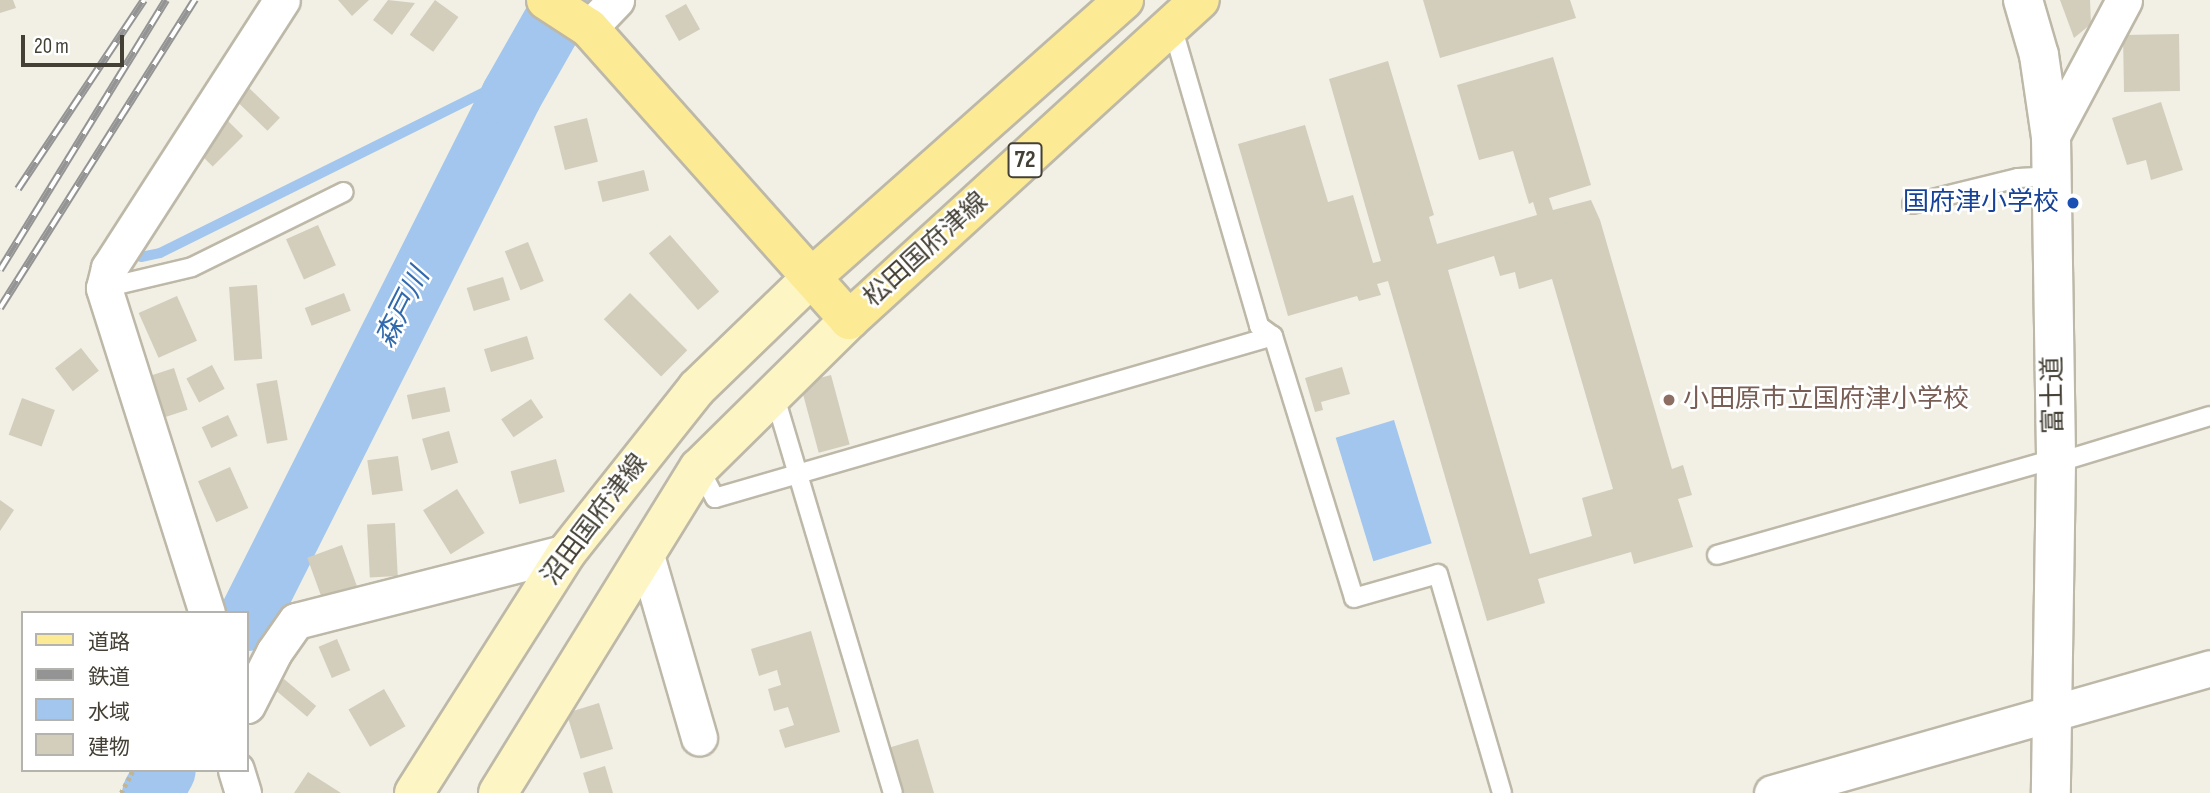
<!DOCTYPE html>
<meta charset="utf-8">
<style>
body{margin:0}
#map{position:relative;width:2210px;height:793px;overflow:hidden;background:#f2f0e5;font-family:"Sofia Sans Condensed","Noto Sans JP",sans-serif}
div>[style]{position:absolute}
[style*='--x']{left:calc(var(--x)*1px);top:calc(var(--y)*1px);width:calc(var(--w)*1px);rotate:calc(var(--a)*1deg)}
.water>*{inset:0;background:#a2c6ee;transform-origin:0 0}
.stream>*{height:10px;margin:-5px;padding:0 5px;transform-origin:5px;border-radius:5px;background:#a2c6ee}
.river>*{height:61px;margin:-30.5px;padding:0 30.5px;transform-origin:30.5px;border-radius:30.5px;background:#a2c6ee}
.building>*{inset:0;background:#d3cdbb;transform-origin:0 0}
.path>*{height:4.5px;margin-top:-2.25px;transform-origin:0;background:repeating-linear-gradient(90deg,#bfb699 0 3.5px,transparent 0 7px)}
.roads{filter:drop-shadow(2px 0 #bdb8a8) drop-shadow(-2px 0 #bdb8a8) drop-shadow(0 2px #bdb8a8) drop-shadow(0 -2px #bdb8a8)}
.service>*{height:18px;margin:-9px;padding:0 9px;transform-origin:9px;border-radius:9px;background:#fff}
.minor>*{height:35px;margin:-17.5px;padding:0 17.5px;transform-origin:17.5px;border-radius:17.5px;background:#fff}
.tertiary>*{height:38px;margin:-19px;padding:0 19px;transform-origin:19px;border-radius:19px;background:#fff}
.secondary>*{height:38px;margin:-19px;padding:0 19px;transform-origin:19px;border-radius:19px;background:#fdf6c4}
.primary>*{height:38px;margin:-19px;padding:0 19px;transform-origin:19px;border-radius:19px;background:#fceb94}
.rail>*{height:8px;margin-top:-4px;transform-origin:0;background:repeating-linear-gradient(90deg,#fff 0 16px,#949494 0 32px);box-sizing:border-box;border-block:2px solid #949494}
.dots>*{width:19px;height:19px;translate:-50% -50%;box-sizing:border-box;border:4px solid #fff;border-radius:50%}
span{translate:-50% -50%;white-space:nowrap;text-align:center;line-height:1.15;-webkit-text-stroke:5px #fff;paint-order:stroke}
.shield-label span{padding:2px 5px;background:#fff;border:2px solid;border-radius:5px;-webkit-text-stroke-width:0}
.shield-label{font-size:24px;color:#444035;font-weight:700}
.transit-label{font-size:26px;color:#164399}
.right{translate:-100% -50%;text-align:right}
.street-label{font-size:26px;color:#444035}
.education-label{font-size:26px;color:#785e54}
.left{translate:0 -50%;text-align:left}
.water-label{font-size:28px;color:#306aad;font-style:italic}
.legend{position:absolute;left:21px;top:611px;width:228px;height:161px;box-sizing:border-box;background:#fff;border:2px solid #b4b3ae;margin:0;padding:9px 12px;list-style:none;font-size:21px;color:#444035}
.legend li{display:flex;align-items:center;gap:14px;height:35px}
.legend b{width:35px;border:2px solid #b4b3ae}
.scale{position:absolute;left:21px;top:35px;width:103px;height:32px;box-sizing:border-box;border:4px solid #444035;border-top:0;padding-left:9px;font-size:21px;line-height:24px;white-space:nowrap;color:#444035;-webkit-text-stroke:5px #fff;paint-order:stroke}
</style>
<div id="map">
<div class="water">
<div style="left:1394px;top:420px;width:129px;height:61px;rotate:73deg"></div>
</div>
<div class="stream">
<div style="--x:141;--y:257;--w:19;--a:-12"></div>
<div style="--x:160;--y:253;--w:407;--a:-26.4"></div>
</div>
<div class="river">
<div style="--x:247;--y:620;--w:588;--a:-63.3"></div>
<div style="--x:511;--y:95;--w:109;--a:-60.4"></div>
<div style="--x:152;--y:793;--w:26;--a:-61"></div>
</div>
<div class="building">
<div style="clip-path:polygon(0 0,13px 0,16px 8px,0 13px)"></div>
<div style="clip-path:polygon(338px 0,369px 0,352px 16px)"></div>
<div style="clip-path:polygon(388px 0,415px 3px,392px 35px,373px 20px)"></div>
<div style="left:435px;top:0;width:29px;height:43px;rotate:36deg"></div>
<div style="clip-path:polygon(1423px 0,1570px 0,1576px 18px,1440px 58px)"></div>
<div style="clip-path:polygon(2060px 0,2090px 0,2091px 24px,2074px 38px)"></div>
<div style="left:686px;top:4px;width:29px;height:24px;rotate:61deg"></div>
<div style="left:2179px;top:34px;width:57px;height:56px;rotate:89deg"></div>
<div style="clip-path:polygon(evenodd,1553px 57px,1591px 185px,1549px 198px,1553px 210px,1591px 200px,1600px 220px,1672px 469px,1683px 465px,1692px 495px,1678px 499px,1693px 547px,1634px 564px,1631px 552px,1538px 579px,1545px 603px,1487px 621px,1388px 281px,1377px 284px,1381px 295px,1359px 301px,1357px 296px,1288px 316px,1238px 144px,1305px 125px,1328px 202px,1353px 195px,1373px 263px,1381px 261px,1329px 79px,1388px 61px,1434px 215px,1429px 217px,1437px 244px,1537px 215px,1533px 202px,1529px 204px,1513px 151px,1479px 160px,1457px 85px,1553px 57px,1494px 256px,1500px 276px,1515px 272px,1519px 289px,1552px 279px,1613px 489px,1582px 498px,1592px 536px,1530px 554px,1448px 270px,1494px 256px)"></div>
<div style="left:249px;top:88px;width:43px;height:18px;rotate:44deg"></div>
<div style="clip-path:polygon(2161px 102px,2183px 170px,2151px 180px,2146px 160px,2127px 165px,2112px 118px)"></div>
<div style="left:224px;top:117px;width:27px;height:43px;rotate:45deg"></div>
<div style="left:587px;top:118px;width:45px;height:34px;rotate:76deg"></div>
<div style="left:644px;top:170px;width:21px;height:48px;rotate:76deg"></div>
<div style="left:318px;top:225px;width:44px;height:35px;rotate:66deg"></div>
<div style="left:670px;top:235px;width:75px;height:28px;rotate:49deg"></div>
<div style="left:528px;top:242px;width:42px;height:25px;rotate:68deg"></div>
<div style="left:503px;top:277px;width:24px;height:38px;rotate:73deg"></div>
<div style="left:257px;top:285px;width:74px;height:28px;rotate:86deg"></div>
<div style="left:344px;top:293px;width:19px;height:42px;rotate:69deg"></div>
<div style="left:630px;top:293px;width:81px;height:37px;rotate:45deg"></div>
<div style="left:177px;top:296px;width:49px;height:42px;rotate:66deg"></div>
<div style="left:527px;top:336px;width:24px;height:45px;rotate:73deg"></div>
<div style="left:81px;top:348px;width:29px;height:33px;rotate:52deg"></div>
<div style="left:212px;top:365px;width:27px;height:29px;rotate:62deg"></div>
<div style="clip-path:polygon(1342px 367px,1350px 394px,1321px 402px,1323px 410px,1315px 412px,1305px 378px)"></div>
<div style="left:174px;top:368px;width:44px;height:37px;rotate:72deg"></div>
<div style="left:831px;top:375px;width:72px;height:32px;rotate:75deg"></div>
<div style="left:277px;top:380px;width:61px;height:21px;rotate:80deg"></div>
<div style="left:445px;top:387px;width:25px;height:39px;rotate:78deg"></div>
<div style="left:22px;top:398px;width:35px;height:39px;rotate:20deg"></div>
<div style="left:531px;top:399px;width:22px;height:36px;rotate:56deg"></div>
<div style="left:228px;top:415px;width:23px;height:29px;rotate:65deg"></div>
<div style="left:449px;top:431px;width:33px;height:28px;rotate:74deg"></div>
<div style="left:398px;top:456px;width:35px;height:31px;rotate:82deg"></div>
<div style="left:556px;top:459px;width:34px;height:47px;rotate:75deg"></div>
<div style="left:230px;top:467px;width:45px;height:35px;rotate:66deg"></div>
<div style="left:457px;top:489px;width:52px;height:40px;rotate:58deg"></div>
<div style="clip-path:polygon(0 500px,14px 510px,0 531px)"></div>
<div style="left:395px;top:523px;width:53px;height:28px;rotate:87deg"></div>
<div style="left:342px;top:545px;width:46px;height:37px;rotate:70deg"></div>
<div style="clip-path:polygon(811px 631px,840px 732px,785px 748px,779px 730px,794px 725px,788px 707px,774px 711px,768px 689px,781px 685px,777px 670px,759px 676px,751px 649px)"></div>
<div style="left:337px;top:639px;width:34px;height:20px;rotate:67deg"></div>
<div style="left:284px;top:679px;width:42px;height:14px;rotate:40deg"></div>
<div style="left:384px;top:689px;width:43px;height:41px;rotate:60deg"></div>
<div style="left:599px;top:703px;width:48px;height:34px;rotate:73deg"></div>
<div style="clip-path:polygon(918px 739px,934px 793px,901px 793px,888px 748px)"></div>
<div style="clip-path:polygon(605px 766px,613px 793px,589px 793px,583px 773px)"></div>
<div style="clip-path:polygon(308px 772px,341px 793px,294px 793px)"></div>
</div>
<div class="path">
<div style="--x:121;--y:793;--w:26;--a:-62"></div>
</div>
<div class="roads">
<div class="service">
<div style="--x:1172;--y:26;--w:312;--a:73.8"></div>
<div style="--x:1259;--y:326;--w:17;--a:36"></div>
<div style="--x:1273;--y:336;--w:274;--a:72.8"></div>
<div style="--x:1354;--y:598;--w:87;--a:-15.9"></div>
<div style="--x:1438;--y:574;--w:228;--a:73.7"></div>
<div style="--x:1912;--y:204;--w:109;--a:-13.8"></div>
<div style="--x:2018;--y:178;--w:33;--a:-3"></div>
<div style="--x:104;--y:288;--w:90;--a:-13.4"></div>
<div style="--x:192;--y:267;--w:169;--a:-26.3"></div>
<div style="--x:774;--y:394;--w:416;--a:73.4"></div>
<div style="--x:2056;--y:463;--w:161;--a:-17"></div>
<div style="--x:699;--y:468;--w:34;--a:62"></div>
<div style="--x:715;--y:498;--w:581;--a:-16.19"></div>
<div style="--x:1717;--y:555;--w:351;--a:-15.9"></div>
</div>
<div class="minor">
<div style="--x:589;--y:28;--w:39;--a:-46"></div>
<div style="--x:2051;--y:137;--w:155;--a:-61.9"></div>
<div style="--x:646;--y:555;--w:190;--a:73.8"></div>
<div style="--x:207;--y:613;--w:341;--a:-107.6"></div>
<div style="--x:104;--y:288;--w:21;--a:-76"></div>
<div style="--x:109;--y:268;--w:319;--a:-57.2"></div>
<div style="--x:247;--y:705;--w:59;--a:-63"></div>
<div style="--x:274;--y:652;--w:38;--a:-55"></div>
<div style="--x:296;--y:621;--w:280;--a:-14.3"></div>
<div style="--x:236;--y:770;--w:24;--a:73"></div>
<div style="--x:1772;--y:793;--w:455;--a:-15.9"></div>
</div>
<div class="tertiary">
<div style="--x:2023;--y:0;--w:57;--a:73.8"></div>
<div style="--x:2039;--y:55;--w:83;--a:81.7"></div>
<div style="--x:2051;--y:137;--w:326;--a:89.1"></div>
<div style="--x:2056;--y:463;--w:330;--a:90.9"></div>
</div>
<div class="secondary">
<div style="--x:414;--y:793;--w:285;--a:-57.6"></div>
<div style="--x:567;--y:552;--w:209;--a:-51.6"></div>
<div style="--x:697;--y:388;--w:161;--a:-44"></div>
<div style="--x:498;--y:793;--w:382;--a:-58.3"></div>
<div style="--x:699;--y:468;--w:211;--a:-44.6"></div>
</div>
<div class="primary">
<div style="--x:546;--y:0;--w:51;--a:33.1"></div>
<div style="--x:589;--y:28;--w:391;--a:48.3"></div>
<div style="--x:849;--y:320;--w:475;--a:-42.4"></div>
<div style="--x:813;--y:276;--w:416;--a:-41.6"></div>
</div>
</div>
<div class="rail">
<div style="--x:18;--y:189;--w:227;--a:-56.3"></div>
<div style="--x:0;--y:270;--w:317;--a:-58.4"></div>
<div style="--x:0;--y:308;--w:365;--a:-57.7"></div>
</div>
<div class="dots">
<div style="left:2073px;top:203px;background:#1a4fb4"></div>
<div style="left:1669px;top:400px;background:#8d6e63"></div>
</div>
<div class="shield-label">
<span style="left:1025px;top:160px">72</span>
</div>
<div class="transit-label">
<span class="right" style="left:2059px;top:203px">国府津小学校</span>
</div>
<div class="street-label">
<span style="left:926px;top:250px;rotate:-42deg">松田国府津線</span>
<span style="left:2054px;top:395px;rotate:-91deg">富士道</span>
<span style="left:595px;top:520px;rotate:-53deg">沼田国府津線</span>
</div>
<div class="education-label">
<span class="left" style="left:1683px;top:400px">小田原市立国府津小学校</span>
</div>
<div class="water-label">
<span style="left:403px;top:308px;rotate:-63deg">森戸川</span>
</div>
<ul class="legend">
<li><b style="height:9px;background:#fceb94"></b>道路</li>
<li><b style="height:9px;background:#949494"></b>鉄道</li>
<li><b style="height:19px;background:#a2c6ee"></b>水域</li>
<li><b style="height:19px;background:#d3cdbb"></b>建物</li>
</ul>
<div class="scale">20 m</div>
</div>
